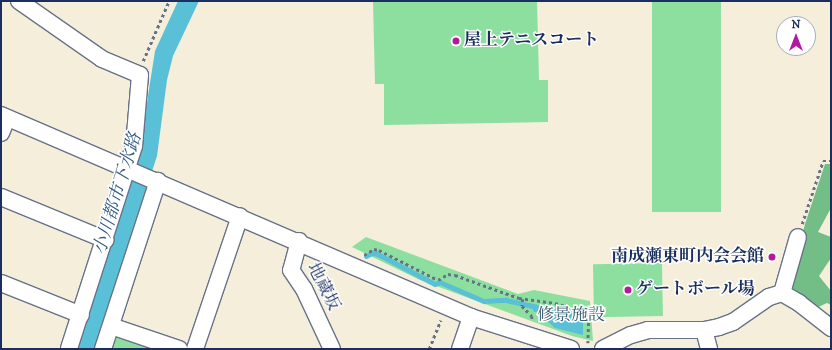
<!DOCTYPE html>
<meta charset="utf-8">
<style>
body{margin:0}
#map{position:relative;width:832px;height:350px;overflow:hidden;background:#f4eeda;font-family:"IM FELL DW Pica","Noto Serif JP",serif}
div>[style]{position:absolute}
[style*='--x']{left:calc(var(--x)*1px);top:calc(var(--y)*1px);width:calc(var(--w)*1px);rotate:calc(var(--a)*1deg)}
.green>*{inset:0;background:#8ddfa0;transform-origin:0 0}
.forest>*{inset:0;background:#72be86}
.water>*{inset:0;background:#5ac0d8}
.stream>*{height:4.5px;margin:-2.25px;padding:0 2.25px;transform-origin:2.25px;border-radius:2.25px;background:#5ac0d8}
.path>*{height:2.5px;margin-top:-1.25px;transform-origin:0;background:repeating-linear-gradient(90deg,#677289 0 3px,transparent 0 6px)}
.roads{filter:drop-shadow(1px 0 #677289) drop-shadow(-1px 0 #677289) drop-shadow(0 1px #677289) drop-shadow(0 -1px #677289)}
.minor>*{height:16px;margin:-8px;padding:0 8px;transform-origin:8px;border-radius:8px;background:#fff}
.dots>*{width:11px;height:11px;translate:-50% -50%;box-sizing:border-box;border:2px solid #fff;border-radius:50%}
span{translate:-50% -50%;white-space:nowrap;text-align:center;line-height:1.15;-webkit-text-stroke:3px #fff;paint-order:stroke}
.poi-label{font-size:17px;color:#1b2f5e;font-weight:700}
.left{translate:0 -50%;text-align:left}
.right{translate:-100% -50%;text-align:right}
.street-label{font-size:17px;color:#1b2f5e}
.park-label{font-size:17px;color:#385b6e}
.water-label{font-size:18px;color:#2e5a83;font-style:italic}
.frame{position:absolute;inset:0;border:2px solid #1b2f5e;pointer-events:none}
.north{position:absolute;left:776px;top:16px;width:40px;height:40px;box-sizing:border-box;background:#fff;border:1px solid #a4acbf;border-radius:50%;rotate:0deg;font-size:11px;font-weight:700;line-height:16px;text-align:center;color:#1b2f5e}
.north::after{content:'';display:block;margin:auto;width:14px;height:18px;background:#b5179e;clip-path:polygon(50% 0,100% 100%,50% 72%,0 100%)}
</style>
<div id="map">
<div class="green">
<div style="clip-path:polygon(373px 1px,537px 1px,539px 80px,548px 80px,548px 122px,384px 125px,384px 84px,375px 84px)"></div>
<div style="left:652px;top:1px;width:69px;height:211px"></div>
<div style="clip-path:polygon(366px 237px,518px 294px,534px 290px,590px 301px,593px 341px,572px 336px,420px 280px,352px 247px)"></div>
<div style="left:662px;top:263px;width:53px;height:69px;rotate:89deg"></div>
<div style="clip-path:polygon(108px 333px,160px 349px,103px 349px)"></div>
</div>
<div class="forest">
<div style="clip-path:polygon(825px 164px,831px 164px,831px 208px,818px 232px,831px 237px,831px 258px,819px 276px,831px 291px,831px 305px,827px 303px,814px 309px,788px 292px,805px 224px)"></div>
</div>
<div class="water">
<div style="clip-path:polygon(178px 1px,199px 1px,173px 56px,167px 80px,157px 156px,94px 349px,78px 349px,138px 160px,155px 51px)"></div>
<div style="clip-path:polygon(529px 303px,572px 312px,583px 318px,583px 335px,555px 328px,548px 322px,549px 317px,555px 314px,551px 311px,534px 312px,531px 306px,527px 305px)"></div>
</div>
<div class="stream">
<div style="--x:366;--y:256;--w:7;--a:-27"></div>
<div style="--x:372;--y:253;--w:6;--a:9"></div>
<div style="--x:378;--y:254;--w:64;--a:27.8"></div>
<div style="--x:435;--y:284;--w:5;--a:-22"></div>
<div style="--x:440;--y:282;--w:48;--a:23.4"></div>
<div style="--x:484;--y:301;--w:22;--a:-3"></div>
<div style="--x:506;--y:300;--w:27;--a:13"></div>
</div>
<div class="path">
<div style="--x:143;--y:61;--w:65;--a:-66.6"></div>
<div style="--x:802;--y:224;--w:66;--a:-71.6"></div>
<div style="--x:823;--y:161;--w:8;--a:0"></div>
<div style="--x:364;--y:255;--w:12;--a:-31"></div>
<div style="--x:374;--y:249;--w:5;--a:11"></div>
<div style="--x:379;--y:250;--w:66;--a:27"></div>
<div style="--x:438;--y:280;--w:12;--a:-31"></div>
<div style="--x:448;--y:274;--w:7;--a:8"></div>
<div style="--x:455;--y:275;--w:68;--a:19.8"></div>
<div style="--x:519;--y:298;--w:36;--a:8"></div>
<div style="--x:555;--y:303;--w:30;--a:17"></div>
<div style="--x:584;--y:312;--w:7;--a:45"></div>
<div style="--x:589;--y:317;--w:26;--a:92"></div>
<div style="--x:523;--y:299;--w:7;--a:98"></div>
<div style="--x:522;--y:306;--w:14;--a:45"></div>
<div style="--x:532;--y:316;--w:5;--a:90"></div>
<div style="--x:429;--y:349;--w:31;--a:-68"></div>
</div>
<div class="roads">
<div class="minor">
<div style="--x:19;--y:1;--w:101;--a:34.9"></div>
<div style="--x:102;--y:59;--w:41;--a:22.8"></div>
<div style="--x:140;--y:75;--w:71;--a:94.8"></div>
<div style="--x:134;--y:146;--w:213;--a:107.8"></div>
<div style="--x:1;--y:115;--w:512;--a:23.26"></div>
<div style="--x:471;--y:317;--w:105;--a:17.7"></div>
<div style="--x:1;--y:133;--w:16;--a:-68"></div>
<div style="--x:1;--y:197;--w:113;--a:22.3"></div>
<div style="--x:299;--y:241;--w:30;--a:105"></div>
<div style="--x:291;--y:270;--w:23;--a:56"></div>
<div style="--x:304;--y:289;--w:66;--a:65"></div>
<div style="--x:1;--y:283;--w:86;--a:21.8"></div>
<div style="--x:782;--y:293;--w:58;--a:-74.1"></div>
<div style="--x:111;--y:326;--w:72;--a:18.7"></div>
<div style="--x:704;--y:330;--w:20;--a:75"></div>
<div style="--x:103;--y:349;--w:177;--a:-71.9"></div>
<div style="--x:195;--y:349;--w:140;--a:-71.3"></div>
<div style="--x:460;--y:349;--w:34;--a:-71"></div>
<div style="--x:603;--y:349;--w:31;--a:-27"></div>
<div style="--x:631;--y:335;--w:18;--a:-16"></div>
<div style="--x:648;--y:330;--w:56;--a:0"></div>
<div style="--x:704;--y:330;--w:15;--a:-11"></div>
<div style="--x:719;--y:327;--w:15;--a:-20"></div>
<div style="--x:733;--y:322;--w:44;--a:-34.8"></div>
<div style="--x:769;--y:297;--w:14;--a:-17"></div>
<div style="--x:782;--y:293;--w:20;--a:30"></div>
<div style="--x:799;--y:303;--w:41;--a:38"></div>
</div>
</div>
<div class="dots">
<div style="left:456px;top:41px;background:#b5179e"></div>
<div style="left:772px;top:257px;background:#b5179e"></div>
<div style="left:628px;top:290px;background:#b5179e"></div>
</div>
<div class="poi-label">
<span class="left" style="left:464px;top:41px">屋上テニスコート</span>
<span class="right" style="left:764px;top:257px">南成瀬東町内会会館</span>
<span class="left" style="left:636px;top:290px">ゲートボール場</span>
</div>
<div class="street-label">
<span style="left:323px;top:287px;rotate:63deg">地蔵坂</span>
</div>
<div class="park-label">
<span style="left:571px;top:316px">修景施設</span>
</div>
<div class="water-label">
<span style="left:118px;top:194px;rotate:-73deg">小川都市下水路</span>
</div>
<div class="frame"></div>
<div class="north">N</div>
</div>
